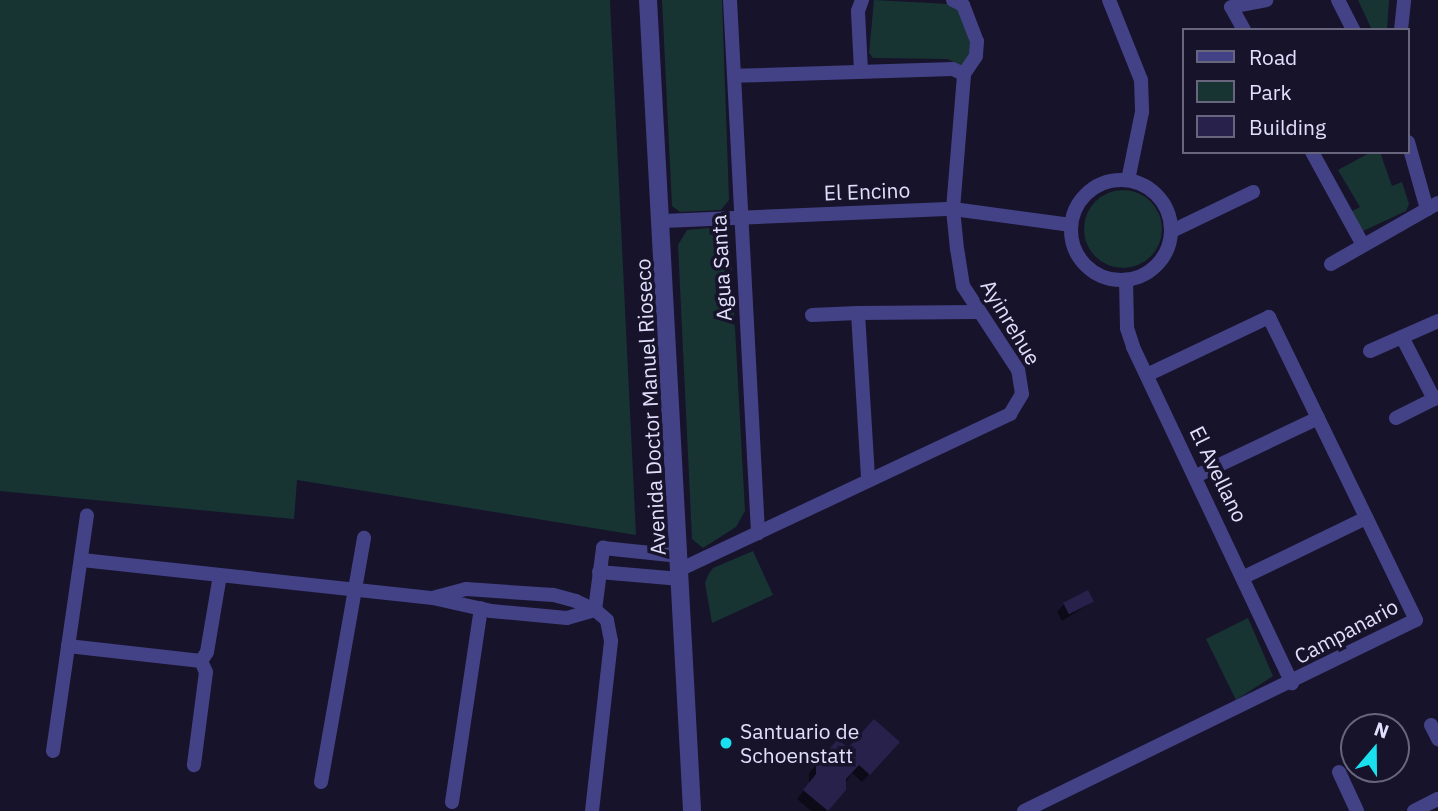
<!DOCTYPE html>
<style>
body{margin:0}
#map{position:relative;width:1438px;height:811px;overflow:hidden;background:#17132b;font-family:"IBM Plex Sans",sans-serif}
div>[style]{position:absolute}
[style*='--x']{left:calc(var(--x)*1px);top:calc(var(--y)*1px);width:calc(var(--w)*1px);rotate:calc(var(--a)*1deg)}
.green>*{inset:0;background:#173433}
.round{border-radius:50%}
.shadow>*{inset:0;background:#0007}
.building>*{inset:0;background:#28214b;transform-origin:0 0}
.minor>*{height:14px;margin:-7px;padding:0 7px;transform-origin:7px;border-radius:7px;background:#434286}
.minor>.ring{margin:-7px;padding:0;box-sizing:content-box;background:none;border:14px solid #434286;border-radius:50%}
.tertiary>*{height:18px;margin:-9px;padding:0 9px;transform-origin:9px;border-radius:9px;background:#434286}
.dots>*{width:19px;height:19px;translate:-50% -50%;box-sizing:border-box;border:4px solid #17132b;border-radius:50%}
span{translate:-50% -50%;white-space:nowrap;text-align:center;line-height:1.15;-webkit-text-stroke:7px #17132b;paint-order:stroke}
.street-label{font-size:21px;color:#e2dffd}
.poi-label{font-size:21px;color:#e2dffd}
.left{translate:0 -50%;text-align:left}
.legend{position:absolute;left:1182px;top:28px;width:228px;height:126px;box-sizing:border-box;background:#17132b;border:2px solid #68657f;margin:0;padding:9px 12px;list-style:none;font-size:21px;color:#e2dffd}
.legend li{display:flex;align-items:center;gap:14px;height:35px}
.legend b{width:35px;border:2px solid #68657f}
.north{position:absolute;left:1340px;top:713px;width:70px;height:70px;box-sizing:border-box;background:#17132b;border:2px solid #68657f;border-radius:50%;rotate:20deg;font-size:19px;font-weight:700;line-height:28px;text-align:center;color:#e2dffd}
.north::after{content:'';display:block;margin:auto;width:24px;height:32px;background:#19dfef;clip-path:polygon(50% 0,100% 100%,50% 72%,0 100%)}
</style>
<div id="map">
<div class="green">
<div style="clip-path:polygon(0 0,610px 0,636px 535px,297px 480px,294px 519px,0 491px)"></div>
<div style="clip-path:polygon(662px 0,722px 0,729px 200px,721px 210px,680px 212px,672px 206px)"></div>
<div style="clip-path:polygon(874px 0,949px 4px,958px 9px,973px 52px,965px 67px,947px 59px,873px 58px,869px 53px)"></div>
<div style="clip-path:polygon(1358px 0,1389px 0,1387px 30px,1372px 30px)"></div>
<div style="clip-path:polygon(1371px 152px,1380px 152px,1392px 186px,1402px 182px,1409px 204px,1406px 211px,1361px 232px,1348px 213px,1360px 207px,1338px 170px)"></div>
<div class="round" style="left:1084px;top:190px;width:78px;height:78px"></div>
<div style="clip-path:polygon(719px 227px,730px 236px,745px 511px,736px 527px,703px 548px,692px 539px,678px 245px,687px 230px)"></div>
<div style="clip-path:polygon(753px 551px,773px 595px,712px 623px,705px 583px,708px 575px,713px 568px)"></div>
<div style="clip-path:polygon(1248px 618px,1273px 676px,1236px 700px,1206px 639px)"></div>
</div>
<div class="shadow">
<div style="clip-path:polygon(1092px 602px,1062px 621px,1057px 612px,1064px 604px)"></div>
<div style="clip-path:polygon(898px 742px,862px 782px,852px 773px,827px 811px,811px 811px,797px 799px,809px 784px,809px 773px,830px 749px)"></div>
</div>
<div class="building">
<div style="left:1088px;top:590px;width:13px;height:28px;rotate:63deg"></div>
<div style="clip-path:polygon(874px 719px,900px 742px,870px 775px,859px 765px,846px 779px,846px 790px,828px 811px,803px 790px,816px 774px,816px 764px,838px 739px,848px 748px)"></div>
</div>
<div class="minor">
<div style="--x:730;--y:0;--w:534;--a:86.99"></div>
<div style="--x:953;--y:0;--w:11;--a:27"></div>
<div style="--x:963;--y:5;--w:39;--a:69"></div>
<div style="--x:977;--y:41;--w:15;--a:94"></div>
<div style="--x:976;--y:56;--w:22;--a:124"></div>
<div style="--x:1109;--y:0;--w:86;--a:68.2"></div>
<div style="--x:1141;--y:80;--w:32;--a:88"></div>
<div style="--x:1142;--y:112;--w:69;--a:101.6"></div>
<div style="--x:1338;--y:0;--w:34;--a:63"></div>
<div style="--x:1244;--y:30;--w:26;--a:-119"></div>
<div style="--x:1231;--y:7;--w:36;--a:-11"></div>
<div style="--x:1401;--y:30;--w:30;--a:-84"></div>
<div style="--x:861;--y:71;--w:60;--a:-92.9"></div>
<div style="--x:858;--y:11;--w:12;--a:-70"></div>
<div style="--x:1408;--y:142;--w:70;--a:74.2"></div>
<div style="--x:1312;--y:152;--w:106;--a:61.3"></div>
<div class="ring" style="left:1071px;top:180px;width:86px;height:86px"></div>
<div style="--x:663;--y:221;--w:290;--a:-2.4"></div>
<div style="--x:953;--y:209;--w:119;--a:7.7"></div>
<div style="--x:1172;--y:231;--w:90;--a:-25.7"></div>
<div style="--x:1331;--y:264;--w:123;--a:-29.7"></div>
<div style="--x:1126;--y:280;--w:48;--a:88.8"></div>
<div style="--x:1127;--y:328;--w:20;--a:72"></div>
<div style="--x:1133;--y:347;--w:372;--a:64.7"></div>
<div style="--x:812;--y:315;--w:46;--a:-2.5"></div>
<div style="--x:1402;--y:337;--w:70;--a:62.7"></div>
<div style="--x:1370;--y:351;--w:74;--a:-23.8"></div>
<div style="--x:1396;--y:418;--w:47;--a:-26.6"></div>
<div style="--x:1196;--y:476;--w:135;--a:-25.4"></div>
<div style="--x:868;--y:477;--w:164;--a:-93.5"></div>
<div style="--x:858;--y:313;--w:118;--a:-0.5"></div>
<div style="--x:82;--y:560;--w:353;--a:6.2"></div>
<div style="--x:681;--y:569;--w:364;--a:-25.2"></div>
<div style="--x:1010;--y:414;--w:23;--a:-59"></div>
<div style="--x:1022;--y:394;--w:24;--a:-99"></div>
<div style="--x:1018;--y:370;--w:100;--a:-123.2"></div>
<div style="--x:963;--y:286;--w:37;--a:-99"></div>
<div style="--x:957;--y:249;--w:40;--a:-95.7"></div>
<div style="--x:953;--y:209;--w:135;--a:-85.3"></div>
<div style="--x:964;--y:74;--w:12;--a:-156"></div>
<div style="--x:953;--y:69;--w:218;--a:178.2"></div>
<div style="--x:599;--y:572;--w:82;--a:4.9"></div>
<div style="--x:1244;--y:577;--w:136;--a:-25.8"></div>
<div style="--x:595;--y:610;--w:63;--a:-82.6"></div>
<div style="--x:603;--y:548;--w:77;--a:5.9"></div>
<div style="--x:68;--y:646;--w:134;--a:6.4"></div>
<div style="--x:201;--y:661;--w:12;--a:66"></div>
<div style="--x:206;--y:672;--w:94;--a:97.4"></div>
<div style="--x:201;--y:661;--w:11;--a:-56"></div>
<div style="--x:207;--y:652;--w:78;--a:-80.4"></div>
<div style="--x:1431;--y:725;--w:16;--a:63"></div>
<div style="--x:53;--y:751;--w:238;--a:-81.8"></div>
<div style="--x:1339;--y:772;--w:43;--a:65.2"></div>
<div style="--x:321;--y:782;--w:248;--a:-80"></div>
<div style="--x:452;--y:802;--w:196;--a:-81.5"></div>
<div style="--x:592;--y:811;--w:171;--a:-83.6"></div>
<div style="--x:611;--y:641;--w:21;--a:-101"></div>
<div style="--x:607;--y:620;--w:16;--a:-140"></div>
<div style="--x:595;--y:610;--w:21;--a:-155"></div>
<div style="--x:576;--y:601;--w:24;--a:-165"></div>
<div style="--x:553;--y:595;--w:87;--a:-176.1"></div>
<div style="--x:466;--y:589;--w:34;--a:165"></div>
<div style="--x:433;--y:598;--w:59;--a:12.6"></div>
<div style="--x:491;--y:611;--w:76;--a:5.3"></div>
<div style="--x:567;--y:618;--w:29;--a:-16"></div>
<div style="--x:1024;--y:811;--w:436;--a:-26"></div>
<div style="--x:1416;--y:620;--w:337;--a:-115.9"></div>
<div style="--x:1269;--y:317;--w:135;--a:154.6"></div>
<div style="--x:1414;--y:811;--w:27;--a:-27"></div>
</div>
<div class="tertiary">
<div style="--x:648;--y:0;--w:812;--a:86.89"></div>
</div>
<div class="dots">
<div style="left:726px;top:743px;background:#19dfef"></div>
</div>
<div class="street-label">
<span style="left:867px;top:191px;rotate:-2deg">El Encino</span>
<span style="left:721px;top:268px;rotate:-93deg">Agua Santa</span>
<span style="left:1011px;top:322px;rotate:59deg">Ayinrehue</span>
<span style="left:650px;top:407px;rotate:-93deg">Avenida Doctor Manuel Rioseco</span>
<span style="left:1219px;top:474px;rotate:64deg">El Avellano</span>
<span style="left:1346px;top:631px;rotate:-28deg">Campanario</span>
</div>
<div class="poi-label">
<span class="left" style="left:740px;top:743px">Santuario de<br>Schoenstatt</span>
</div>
<ul class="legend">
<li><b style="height:9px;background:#434286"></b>Road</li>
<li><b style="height:19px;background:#173433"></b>Park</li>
<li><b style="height:19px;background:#28214b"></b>Building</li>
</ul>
<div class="north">N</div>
</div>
